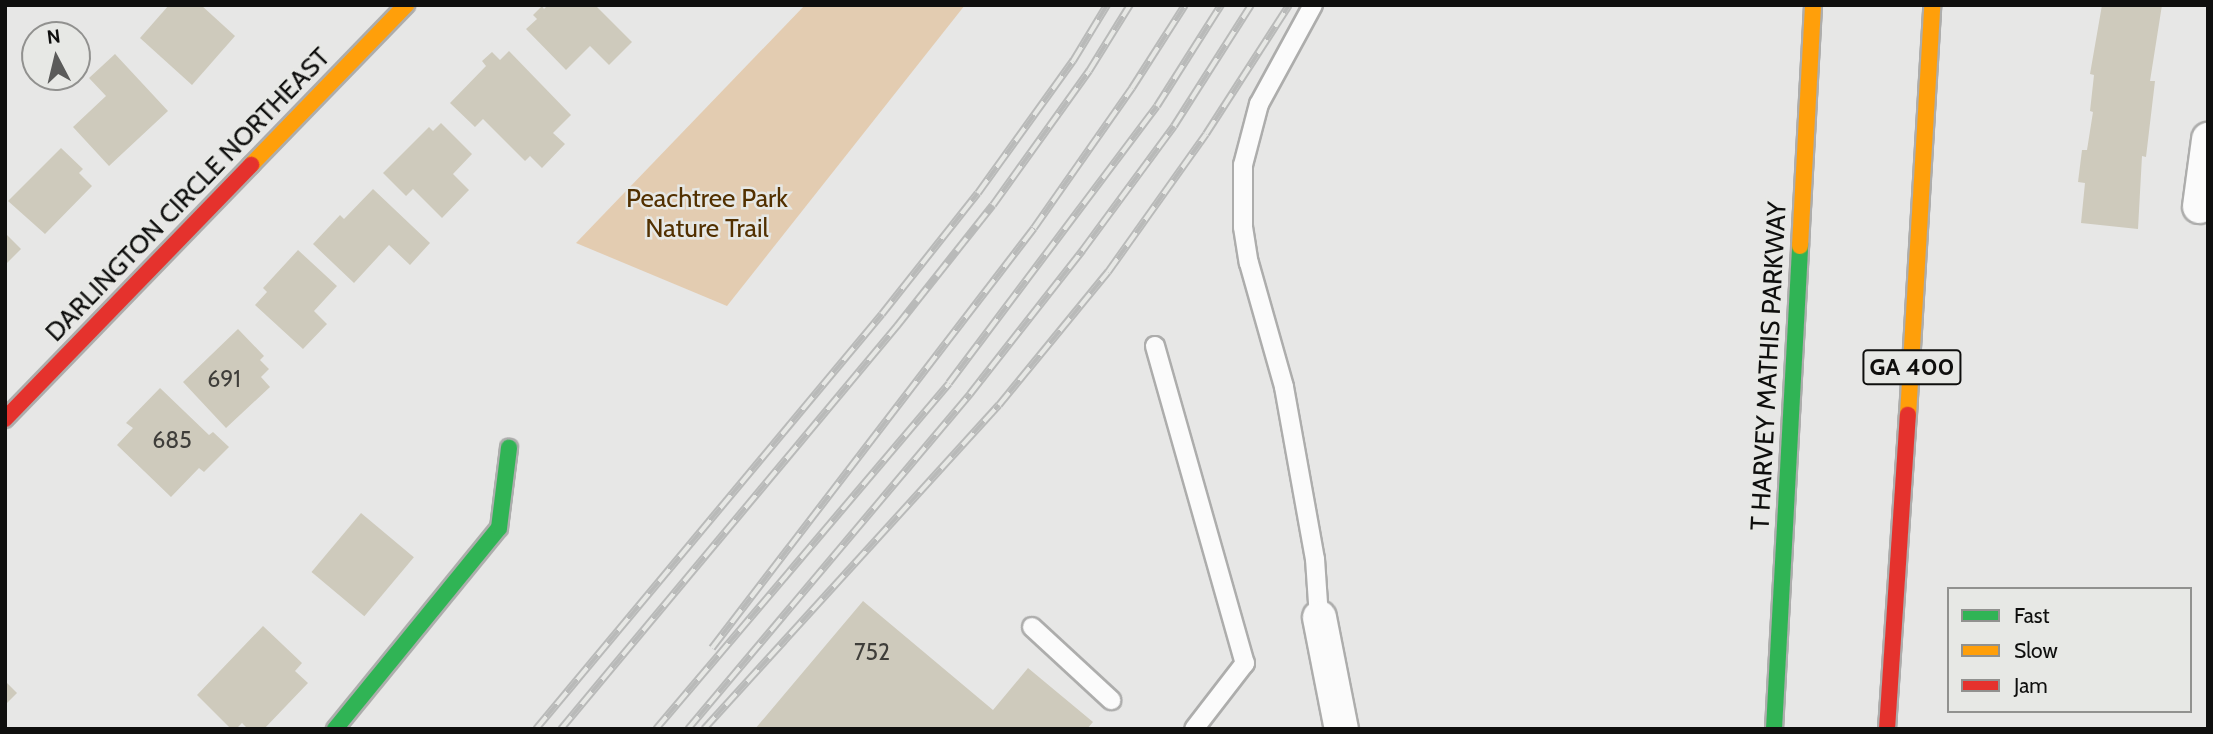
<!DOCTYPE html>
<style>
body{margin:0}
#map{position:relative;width:2213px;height:734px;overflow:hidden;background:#e7e7e6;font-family:Cabin,sans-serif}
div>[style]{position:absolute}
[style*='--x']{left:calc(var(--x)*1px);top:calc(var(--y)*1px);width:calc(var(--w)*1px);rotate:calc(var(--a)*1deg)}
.green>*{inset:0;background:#e3ccb1}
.building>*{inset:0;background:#cecabc;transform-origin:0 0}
.roads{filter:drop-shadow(2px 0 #adadac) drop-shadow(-2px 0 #adadac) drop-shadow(0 2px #adadac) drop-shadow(0 -2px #adadac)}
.lane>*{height:18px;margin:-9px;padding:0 9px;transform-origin:9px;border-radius:9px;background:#fbfbfb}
.street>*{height:33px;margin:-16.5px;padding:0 16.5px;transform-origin:16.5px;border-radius:16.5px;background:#fbfbfb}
.fast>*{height:16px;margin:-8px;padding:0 8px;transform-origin:8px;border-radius:8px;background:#30b455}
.slow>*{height:16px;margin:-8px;padding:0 8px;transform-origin:8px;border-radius:8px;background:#ff9f0a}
.jam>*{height:16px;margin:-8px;padding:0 8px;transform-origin:8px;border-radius:8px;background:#e5322d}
.rail>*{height:8px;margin-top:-4px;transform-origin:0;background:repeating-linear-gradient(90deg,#e7e8e5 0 16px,#b9bab9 0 32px);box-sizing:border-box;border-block:2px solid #b9bab9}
span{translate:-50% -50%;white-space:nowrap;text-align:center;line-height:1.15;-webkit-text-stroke:5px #e7e8e5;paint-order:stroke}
.number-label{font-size:23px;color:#3f3e3a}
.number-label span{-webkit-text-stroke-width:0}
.shield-label span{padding:2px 5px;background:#e7e8e5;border:2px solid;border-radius:5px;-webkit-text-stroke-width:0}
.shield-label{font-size:24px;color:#0f0f0e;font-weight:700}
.street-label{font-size:26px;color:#0f0f0e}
.park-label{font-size:26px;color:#523000}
.frame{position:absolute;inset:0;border:7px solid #0f0f0e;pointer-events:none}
.legend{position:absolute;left:1947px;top:587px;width:245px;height:126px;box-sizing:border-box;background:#e7e8e5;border:2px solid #91918f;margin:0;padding:9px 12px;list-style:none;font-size:21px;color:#0f0f0e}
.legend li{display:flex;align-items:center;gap:14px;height:35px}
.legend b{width:35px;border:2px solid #91918f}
.north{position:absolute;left:21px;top:21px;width:70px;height:70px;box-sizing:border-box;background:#e7e8e5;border:2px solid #91918f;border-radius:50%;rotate:353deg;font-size:19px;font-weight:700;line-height:28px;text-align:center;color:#0f0f0e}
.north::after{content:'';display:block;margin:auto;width:24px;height:32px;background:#5b5b5a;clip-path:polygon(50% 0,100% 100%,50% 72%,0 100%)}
</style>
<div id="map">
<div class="green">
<div style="clip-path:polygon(805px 5px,965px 5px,727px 306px,576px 243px)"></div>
</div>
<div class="building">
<div style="clip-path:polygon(169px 5px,201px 5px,235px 36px,192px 85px,140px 38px)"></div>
<div style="clip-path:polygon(548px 5px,595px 5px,632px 42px,609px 65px,590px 46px,566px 70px,526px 29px,537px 19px,533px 15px,542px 6px,544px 9px)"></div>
<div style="clip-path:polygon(2102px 5px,2162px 5px,2150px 81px,2155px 81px,2146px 157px,2142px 156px,2138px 229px,2081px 223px,2085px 183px,2078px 182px,2082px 150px,2087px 150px,2093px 112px,2090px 111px,2094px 75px,2090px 74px)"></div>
<div style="clip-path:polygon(509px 51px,571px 115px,553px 133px,565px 144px,542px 168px,530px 156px,525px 161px,483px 119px,475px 127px,450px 103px,486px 66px,482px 61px,492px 52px,500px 60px)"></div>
<div style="clip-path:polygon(115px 54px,168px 111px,109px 166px,73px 127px,106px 96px,89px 78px)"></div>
<div style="clip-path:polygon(441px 123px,472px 154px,453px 174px,469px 190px,442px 218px,413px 189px,406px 196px,383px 173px,429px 127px,433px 131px)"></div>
<div style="clip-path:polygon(61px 148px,83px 169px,79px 173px,92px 186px,45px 234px,8px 201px)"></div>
<div style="clip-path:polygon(373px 189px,430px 243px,410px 265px,389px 245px,354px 283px,313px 244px,340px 215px,344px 219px)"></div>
<div style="clip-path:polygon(5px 233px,21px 249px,5px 265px)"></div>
<div style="clip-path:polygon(298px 250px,337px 286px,314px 311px,327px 324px,303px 349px,255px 305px,267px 292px,263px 288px)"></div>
<div style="clip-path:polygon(238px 329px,264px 356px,260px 360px,269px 369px,261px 377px,270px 387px,226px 428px,183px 382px)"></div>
<div style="clip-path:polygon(160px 388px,209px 435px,213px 432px,229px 447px,204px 472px,199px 468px,171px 497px,117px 445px,133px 428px,126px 423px)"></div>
<div style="left:361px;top:513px;width:69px;height:77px;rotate:40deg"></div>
<div style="clip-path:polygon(863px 601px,993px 710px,1028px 668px,1093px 722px,1087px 729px,755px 729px)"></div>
<div style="clip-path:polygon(263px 626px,302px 663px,295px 671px,308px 683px,264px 729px,248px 729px,242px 723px,236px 729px,231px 729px,197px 695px)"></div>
<div style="clip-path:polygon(5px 681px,17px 693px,5px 705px)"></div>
</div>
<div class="roads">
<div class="lane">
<div style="--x:1313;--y:5;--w:113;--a:118.6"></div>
<div style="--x:1259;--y:104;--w:63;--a:104.7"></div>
<div style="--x:1243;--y:165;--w:62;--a:90"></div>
<div style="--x:1243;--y:227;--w:36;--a:81"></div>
<div style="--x:1249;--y:263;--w:129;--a:74.2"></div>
<div style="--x:1284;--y:387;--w:175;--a:79.8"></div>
<div style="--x:1315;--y:559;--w:58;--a:86.1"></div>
<div style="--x:1155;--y:346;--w:330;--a:74.2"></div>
<div style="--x:1245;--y:663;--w:83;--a:127.7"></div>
<div style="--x:1032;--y:627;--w:108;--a:42.7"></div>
</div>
<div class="street">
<div style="--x:2199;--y:206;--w:68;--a:-82.3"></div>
<div style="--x:1319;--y:617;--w:114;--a:78.9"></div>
</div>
<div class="fast">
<div style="--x:335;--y:729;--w:259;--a:-50.8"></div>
<div style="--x:499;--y:528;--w:81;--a:-82.9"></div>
<div style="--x:1774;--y:729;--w:484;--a:-86.9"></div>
</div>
<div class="slow">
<div style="--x:251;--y:165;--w:223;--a:-45.9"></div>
<div style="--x:1800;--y:246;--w:241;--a:-86.9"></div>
<div style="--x:1908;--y:415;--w:411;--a:-86.6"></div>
</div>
<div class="jam">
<div style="--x:5;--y:419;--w:354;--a:-45.9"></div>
<div style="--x:1887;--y:729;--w:315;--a:-86.2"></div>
</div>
</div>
<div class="rail">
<div style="--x:712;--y:648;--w:529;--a:-52.52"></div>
<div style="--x:1034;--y:228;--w:171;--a:-55"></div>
<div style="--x:1132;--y:88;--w:98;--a:-57.4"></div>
<div style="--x:536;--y:729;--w:540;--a:-50.18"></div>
<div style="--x:882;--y:314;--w:154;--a:-51.6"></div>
<div style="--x:978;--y:193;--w:163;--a:-54.3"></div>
<div style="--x:1073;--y:61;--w:66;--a:-58.7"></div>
<div style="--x:561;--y:729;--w:525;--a:-50.18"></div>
<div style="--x:897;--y:326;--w:154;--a:-51.6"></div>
<div style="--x:993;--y:205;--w:165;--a:-54.4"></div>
<div style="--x:1089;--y:71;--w:78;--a:-58.2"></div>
<div style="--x:656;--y:729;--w:453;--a:-49.7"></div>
<div style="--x:949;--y:383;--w:346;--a:-53.1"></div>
<div style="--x:1157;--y:106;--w:120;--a:-57.6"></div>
<div style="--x:688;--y:729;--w:438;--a:-49.9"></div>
<div style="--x:970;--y:394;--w:182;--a:-51.9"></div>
<div style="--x:1082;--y:251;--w:155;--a:-53.6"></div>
<div style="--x:1174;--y:126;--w:143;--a:-57.5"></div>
<div style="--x:704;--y:729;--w:438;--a:-47.7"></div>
<div style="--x:999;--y:405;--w:172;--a:-50.7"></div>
<div style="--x:1108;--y:272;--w:169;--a:-54.6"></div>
<div style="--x:1206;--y:134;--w:153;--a:-57.2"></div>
</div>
<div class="number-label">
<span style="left:224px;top:379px">691</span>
<span style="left:172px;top:440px">685</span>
<span style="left:872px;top:652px">752</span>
</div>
<div class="shield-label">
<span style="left:1912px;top:367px">GA 400</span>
</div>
<div class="street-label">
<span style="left:188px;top:195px;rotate:-46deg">DARLINGTON CIRCLE NORTHEAST</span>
<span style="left:1769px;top:366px;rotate:-87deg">T HARVEY MATHIS PARKWAY</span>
</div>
<div class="park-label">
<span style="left:707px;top:214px">Peachtree Park<br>Nature Trail</span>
</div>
<div class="frame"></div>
<ul class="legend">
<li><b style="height:9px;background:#30b455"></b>Fast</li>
<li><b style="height:9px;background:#ff9f0a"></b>Slow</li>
<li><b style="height:9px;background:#e5322d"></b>Jam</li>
</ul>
<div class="north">N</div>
</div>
